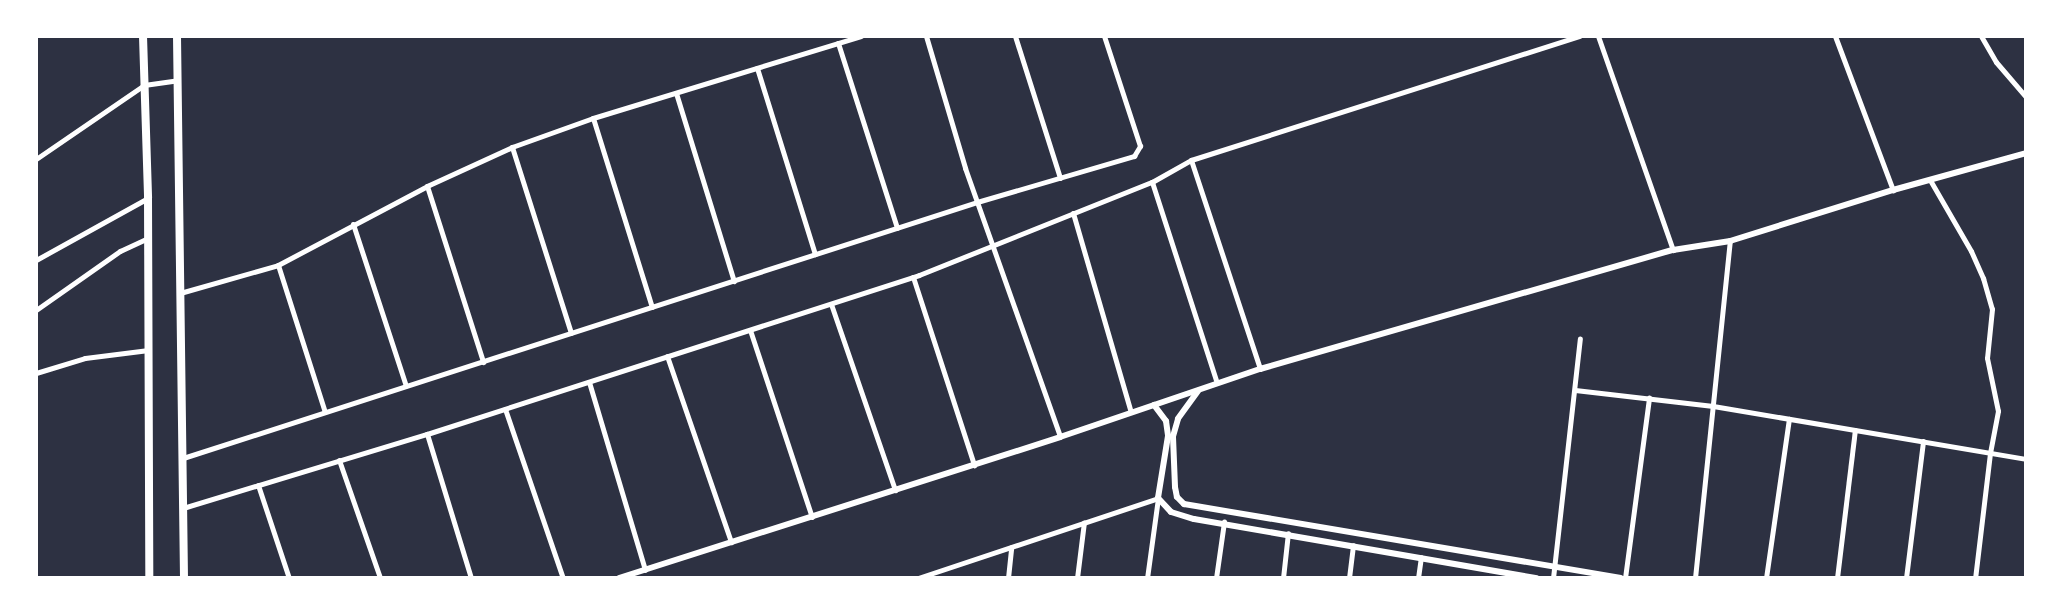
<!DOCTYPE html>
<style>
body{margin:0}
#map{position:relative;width:2062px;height:614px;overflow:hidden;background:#2d3142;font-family:"Source Sans 3",sans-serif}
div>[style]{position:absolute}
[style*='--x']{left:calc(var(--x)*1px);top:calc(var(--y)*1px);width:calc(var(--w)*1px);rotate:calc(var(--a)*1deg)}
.minor>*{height:5px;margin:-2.5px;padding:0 2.5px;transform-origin:2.5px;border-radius:2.5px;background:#fff}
.tertiary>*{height:6px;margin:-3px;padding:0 3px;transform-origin:3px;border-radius:3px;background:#fff}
.trunk>*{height:8px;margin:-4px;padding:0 4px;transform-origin:4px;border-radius:4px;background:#fff}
span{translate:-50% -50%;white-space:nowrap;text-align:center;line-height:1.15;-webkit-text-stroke:6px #fff;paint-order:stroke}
.frame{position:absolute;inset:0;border:38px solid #fff;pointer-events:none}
</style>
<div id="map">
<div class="minor">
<div style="--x:926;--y:36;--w:138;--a:73.5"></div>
<div style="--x:965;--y:168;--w:285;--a:70.5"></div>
<div style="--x:1015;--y:36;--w:149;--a:72.4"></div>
<div style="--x:1598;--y:36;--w:227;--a:70.7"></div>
<div style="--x:1835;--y:36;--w:165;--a:69.4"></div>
<div style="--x:1981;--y:36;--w:30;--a:60"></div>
<div style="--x:1996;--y:62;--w:46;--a:49.4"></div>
<div style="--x:838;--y:43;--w:194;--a:72.3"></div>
<div style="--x:757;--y:68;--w:195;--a:72.7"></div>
<div style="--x:676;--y:93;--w:197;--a:72.9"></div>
<div style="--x:593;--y:118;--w:198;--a:72.7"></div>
<div style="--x:512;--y:147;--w:195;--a:72.4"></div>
<div style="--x:36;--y:159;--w:131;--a:-34.4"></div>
<div style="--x:144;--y:85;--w:34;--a:-8"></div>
<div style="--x:1191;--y:160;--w:220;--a:71.7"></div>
<div style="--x:1930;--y:180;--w:82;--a:60"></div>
<div style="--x:1971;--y:251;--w:30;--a:66"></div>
<div style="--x:1983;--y:278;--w:32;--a:74"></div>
<div style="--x:1992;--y:309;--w:49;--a:95.8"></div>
<div style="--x:1987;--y:358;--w:54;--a:78.3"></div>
<div style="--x:1998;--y:411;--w:43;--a:100.8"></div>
<div style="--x:1990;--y:453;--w:126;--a:96.8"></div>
<div style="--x:1152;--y:182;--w:211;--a:72.1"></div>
<div style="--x:427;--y:186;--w:185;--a:72.3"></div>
<div style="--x:1073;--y:213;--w:207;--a:73.8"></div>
<div style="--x:353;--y:224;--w:170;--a:71.9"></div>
<div style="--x:36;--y:260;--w:128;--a:-29"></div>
<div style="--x:278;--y:265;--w:154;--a:72.3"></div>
<div style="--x:913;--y:277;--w:198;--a:72"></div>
<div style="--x:180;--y:293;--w:102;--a:-15.9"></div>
<div style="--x:278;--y:265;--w:169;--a:-27.9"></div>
<div style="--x:427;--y:186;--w:94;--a:-24.6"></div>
<div style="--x:512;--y:147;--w:86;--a:-19.7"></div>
<div style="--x:593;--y:118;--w:280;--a:-17"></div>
<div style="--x:831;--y:304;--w:197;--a:71"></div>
<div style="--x:36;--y:310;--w:103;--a:-35.1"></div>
<div style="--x:120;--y:251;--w:31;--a:-25"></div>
<div style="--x:750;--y:330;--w:197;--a:71.7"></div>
<div style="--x:667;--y:356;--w:197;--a:71"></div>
<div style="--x:36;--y:373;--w:51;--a:-17"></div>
<div style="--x:85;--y:358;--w:64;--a:-7.2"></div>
<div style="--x:589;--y:382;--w:196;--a:73.4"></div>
<div style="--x:1575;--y:390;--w:139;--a:6.6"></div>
<div style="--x:1713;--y:406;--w:317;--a:9.6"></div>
<div style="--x:505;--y:409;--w:179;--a:71.1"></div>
<div style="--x:427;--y:434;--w:151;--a:73"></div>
<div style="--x:183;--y:458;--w:834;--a:-17.87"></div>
<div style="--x:977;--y:202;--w:164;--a:-16.3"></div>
<div style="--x:1134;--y:156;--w:12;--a:-59"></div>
<div style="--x:1140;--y:146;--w:116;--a:-108.1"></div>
<div style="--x:339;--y:460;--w:125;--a:70.8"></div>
<div style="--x:258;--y:485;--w:98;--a:71.6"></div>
<div style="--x:183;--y:508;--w:255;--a:-16.9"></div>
<div style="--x:427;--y:434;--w:517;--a:-17.91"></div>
<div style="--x:919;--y:275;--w:251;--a:-21.8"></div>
<div style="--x:1152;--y:182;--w:45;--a:-29.4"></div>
<div style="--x:1191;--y:160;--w:408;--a:-17.7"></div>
<div style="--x:918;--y:578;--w:253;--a:-18.4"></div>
<div style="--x:1158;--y:498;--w:81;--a:97.8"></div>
<div style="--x:1008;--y:578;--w:31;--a:-84"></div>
<div style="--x:1077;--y:578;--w:56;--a:-82.9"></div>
<div style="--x:1216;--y:578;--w:57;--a:-81.9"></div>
<div style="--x:1283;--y:578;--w:45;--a:-83.7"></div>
<div style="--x:1349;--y:578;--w:33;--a:-83"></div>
<div style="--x:1418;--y:578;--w:21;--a:-82"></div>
<div style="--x:1553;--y:578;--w:241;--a:-83.6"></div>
<div style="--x:1625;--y:578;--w:182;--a:-82.4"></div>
<div style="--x:1695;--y:578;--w:339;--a:-84.1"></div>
<div style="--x:1766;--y:578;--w:161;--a:-81.8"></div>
<div style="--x:1837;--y:578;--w:149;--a:-83.1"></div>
<div style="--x:1906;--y:578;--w:138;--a:-82.9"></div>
</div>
<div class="tertiary">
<div style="--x:1198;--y:391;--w:34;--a:126"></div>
<div style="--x:1178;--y:419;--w:19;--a:106"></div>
<div style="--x:1173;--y:437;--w:50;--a:87.7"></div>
<div style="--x:1175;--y:487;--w:10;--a:79"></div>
<div style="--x:1177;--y:497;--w:10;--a:45"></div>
<div style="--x:1184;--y:504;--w:443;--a:9.6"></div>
<div style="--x:1154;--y:405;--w:20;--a:53"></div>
<div style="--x:1166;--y:421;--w:15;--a:82"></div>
<div style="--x:1168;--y:436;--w:63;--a:99.2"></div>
<div style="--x:1158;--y:498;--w:19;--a:47"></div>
<div style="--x:1171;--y:512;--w:24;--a:17"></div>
<div style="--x:1194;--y:519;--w:348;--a:9.8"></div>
<div style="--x:619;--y:578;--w:463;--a:-17.7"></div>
<div style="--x:1060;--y:437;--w:211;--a:-18.8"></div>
<div style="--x:1260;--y:369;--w:430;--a:-16.1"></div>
<div style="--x:1673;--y:250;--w:58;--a:-9"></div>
<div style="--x:1730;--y:241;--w:171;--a:-17.4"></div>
<div style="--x:1893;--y:190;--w:138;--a:-15.5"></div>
</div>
<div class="trunk">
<div style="--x:143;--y:36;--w:162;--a:88.2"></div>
<div style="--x:148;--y:198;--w:380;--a:89.8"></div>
<div style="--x:177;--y:36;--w:542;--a:89.26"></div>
</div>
<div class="frame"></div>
</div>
